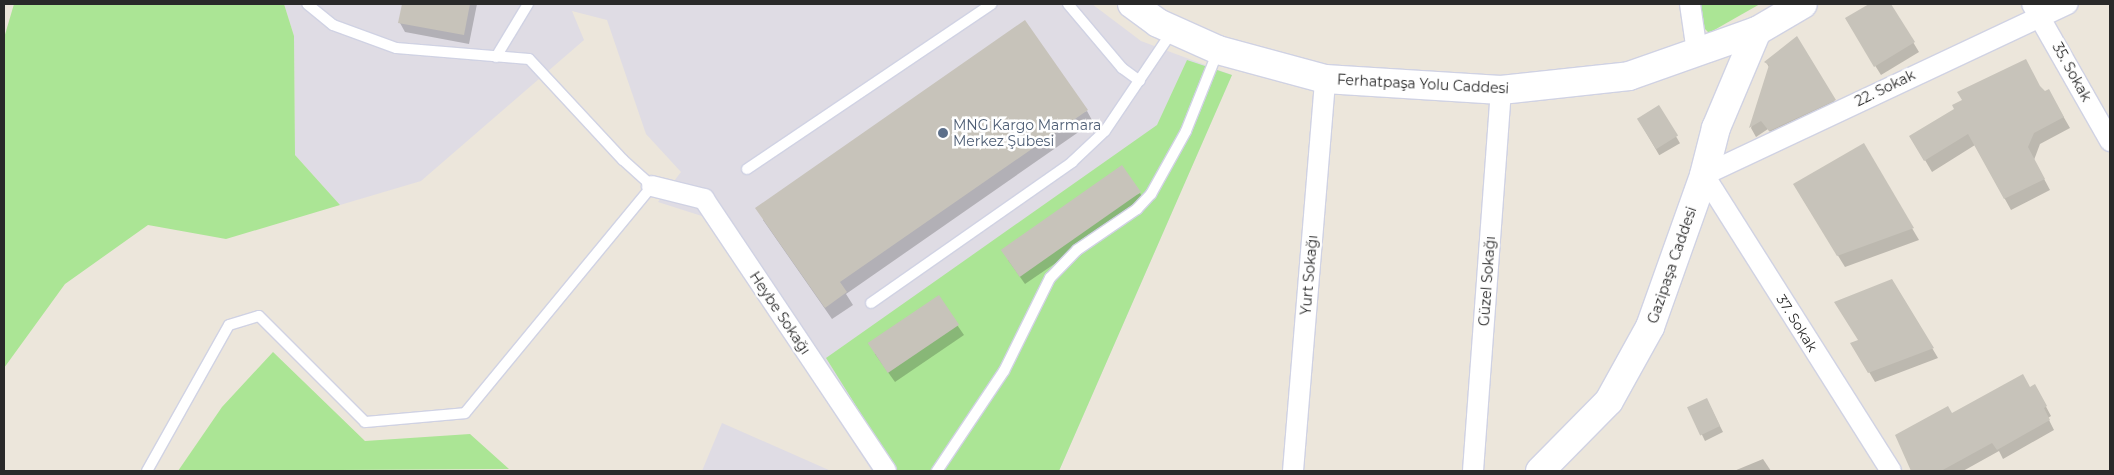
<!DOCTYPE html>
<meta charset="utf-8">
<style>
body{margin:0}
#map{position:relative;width:2114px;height:475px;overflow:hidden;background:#ece6db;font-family:Montserrat,sans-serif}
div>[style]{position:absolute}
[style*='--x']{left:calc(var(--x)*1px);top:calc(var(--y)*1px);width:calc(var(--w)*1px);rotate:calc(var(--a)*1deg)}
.industrial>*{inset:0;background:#dfdce4}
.green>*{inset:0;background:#abe595}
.shadow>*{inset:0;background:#0003;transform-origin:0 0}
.building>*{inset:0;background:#c7c3ba;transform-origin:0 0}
.roads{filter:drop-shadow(1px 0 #d0d2e3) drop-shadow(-1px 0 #d0d2e3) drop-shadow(0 1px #d0d2e3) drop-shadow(0 -1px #d0d2e3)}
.lane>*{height:10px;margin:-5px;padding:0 5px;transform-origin:5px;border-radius:5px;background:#fff}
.street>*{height:20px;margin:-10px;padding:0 10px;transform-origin:10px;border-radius:10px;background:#fff}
.secondary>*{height:28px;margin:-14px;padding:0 14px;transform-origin:14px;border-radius:14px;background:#fff}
.dots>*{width:14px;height:14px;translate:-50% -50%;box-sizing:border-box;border:2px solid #fff;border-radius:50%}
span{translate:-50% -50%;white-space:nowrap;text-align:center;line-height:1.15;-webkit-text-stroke:5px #fff;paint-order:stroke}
.street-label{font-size:14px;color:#292929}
.service-label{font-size:14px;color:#4e5e75}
.left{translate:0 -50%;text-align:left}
.frame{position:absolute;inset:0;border:5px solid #292929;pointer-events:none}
</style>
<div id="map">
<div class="industrial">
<div style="clip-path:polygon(284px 4px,1092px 4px,1141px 41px,1232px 75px,1059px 471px,872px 471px,705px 217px,658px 202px,681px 172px,646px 134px,607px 20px,572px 11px,584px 40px,421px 181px,340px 205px,295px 155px,294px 36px)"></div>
<div style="clip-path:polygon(722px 423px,831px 471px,702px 471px)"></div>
</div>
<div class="green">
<div style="clip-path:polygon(14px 4px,284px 4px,294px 36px,295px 155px,340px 205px,226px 239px,148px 225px,65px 284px,4px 368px,4px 38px)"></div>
<div style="clip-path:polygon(1696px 4px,1760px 4px,1709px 33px,1698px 22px)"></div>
<div style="clip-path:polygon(1187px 60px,1232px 75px,1059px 471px,897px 471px,826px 358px,1157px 125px)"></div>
<div style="clip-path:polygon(273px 352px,365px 441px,470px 434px,509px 469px,178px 471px,222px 407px)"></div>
</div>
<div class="shadow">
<div style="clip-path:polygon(403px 4px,477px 4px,469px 44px,405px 32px,400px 23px)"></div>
<div style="clip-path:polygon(1871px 4px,1890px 4px,1919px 52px,1881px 75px,1846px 19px)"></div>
<div style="clip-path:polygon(1797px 38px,1840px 110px,1775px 140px,1768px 129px,1756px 137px,1751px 128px,1770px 69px,1766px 62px)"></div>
<div style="clip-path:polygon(2040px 88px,2055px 102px,2070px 128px,2040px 144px,2034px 160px,2050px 190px,2011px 210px,1975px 145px,1932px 172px,1911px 136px)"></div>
<div style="left:1659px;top:107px;width:42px;height:24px;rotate:60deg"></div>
<div style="clip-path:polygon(1087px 111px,1093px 122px,846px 294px,853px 305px,832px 319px,763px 220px)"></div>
<div style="clip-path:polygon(1863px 145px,1919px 240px,1845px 267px,1801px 196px)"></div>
<div style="clip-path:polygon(1140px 193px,1145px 202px,1025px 284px,1008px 260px)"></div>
<div style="clip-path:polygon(1892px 280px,1938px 358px,1875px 382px,1852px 343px,1859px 341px)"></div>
<div style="clip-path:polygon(938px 297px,964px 335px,895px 382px,875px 354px)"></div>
<div style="clip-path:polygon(2035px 386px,2051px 416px,2048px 418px,2054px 430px,2003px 459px,1999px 451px,1963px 471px,1913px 471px,1910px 467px,1951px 415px)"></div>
<div style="clip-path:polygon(1710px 406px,1723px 432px,1705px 441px,1689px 408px)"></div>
<div style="clip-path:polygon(1763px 459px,1771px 471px,1734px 471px)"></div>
</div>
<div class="building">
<div style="clip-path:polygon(402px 4px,470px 4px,464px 35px,398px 23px)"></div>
<div style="clip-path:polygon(1869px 4px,1891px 4px,1915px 42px,1874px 67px,1845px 18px)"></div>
<div style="clip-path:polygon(1025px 20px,1088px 110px,840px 282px,847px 292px,825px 308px,755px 208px)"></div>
<div style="clip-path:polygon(1797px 36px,1836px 100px,1769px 131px,1761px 121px,1749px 128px,1769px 65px,1764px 62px)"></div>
<div style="clip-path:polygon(2026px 59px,2040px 86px,2045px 91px,2049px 89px,2064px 117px,2034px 133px,2028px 147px,2045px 179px,2004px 199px,1968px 134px,1924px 161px,1909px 136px,1954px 109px,1952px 105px,1962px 100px,1957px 92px)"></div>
<div style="left:1659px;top:105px;width:36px;height:26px;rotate:58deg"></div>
<div style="clip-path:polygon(1864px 143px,1914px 228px,1837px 256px,1793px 184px)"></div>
<div style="left:1122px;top:165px;width:33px;height:148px;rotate:55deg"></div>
<div style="clip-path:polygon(1892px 279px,1934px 348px,1868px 373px,1850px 343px,1858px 340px,1834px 302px)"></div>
<div style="left:939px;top:295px;width:36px;height:86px;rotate:56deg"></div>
<div style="clip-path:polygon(2023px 374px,2030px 387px,2035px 384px,2047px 406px,2044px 408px,2050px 420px,1997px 450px,1992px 443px,1941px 471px,1911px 471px,1895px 435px,1948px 406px,1952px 413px)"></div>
<div style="left:1707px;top:398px;width:31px;height:22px;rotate:65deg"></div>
</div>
<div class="roads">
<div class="lane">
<div style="--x:1068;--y:4;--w:84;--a:49.8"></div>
<div style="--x:1122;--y:68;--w:22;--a:36"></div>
<div style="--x:496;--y:57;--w:62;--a:-58.9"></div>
<div style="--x:747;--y:169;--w:295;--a:-34"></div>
<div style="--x:871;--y:303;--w:246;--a:-35"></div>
<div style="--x:1072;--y:162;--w:45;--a:-43.2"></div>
<div style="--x:1105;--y:131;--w:122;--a:-56"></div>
<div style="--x:147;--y:471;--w:167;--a:-60.7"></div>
<div style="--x:229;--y:325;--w:31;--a:-17"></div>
<div style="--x:259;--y:316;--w:150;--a:45"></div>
<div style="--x:365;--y:422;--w:100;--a:-5.1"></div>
<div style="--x:465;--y:413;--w:294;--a:-50.5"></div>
<div style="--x:652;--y:186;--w:39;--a:-138"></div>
<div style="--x:623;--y:160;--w:138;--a:-132.9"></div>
<div style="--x:529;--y:59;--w:133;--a:-175.3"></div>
<div style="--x:396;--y:48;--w:67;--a:-159.9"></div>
<div style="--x:333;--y:25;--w:33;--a:-141"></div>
<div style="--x:937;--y:471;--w:120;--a:-56.2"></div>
<div style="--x:1004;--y:371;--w:104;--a:-63.7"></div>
<div style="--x:1050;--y:278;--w:39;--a:-46"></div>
<div style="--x:1077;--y:250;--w:73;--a:-34.3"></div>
<div style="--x:1137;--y:209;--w:21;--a:-47"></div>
<div style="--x:1151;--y:194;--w:72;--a:-60.9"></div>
<div style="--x:1186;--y:131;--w:86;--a:-68.2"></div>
</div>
<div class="street">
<div style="--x:1690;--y:4;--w:49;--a:81.7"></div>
<div style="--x:2032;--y:4;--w:158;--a:60.3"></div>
<div style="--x:652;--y:186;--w:54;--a:14"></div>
<div style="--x:704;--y:199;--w:327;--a:56.2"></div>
<div style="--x:1293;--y:471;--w:393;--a:-85.3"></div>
<div style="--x:1473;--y:471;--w:382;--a:-85.8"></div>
<div style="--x:1891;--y:471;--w:350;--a:-122.3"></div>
<div style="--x:1704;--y:175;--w:402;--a:-25.2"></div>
</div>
<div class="secondary">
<div style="--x:1132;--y:4;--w:32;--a:36"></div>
<div style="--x:1158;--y:23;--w:66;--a:24.2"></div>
<div style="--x:1218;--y:50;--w:111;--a:15.2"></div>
<div style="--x:1325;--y:79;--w:176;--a:3.6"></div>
<div style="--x:1501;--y:90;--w:129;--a:-6.2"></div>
<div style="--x:1629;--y:76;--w:136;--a:-19.4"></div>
<div style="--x:1757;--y:31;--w:53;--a:-30.4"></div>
<div style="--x:1540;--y:471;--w:98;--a:-45.4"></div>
<div style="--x:1609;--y:401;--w:85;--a:-61"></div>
<div style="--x:1650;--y:327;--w:161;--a:-70.4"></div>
<div style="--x:1704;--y:175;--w:49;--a:-75.7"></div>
<div style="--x:1716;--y:128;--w:105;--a:-67.1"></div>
</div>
</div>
<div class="dots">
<div style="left:943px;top:133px;background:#5c6f8a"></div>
</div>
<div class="street-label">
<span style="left:2072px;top:72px;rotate:61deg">35. Sokak</span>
<span style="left:1423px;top:84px;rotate:3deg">Ferhatpaşa Yolu Caddesi</span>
<span style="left:1885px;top:88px;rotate:-26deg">22. Sokak</span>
<span style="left:1672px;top:265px;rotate:-71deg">Gazipaşa Caddesi</span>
<span style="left:1309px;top:275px;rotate:-85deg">Yurt Sokağı</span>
<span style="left:1487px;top:281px;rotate:-86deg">Güzel Sokağı</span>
<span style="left:780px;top:313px;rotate:56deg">Heybe Sokağı</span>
<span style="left:1797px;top:323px;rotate:58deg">37. Sokak</span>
</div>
<div class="service-label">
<span class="left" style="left:953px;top:133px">MNG Kargo Marmara<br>Merkez Şubesi</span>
</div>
<div class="frame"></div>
</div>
